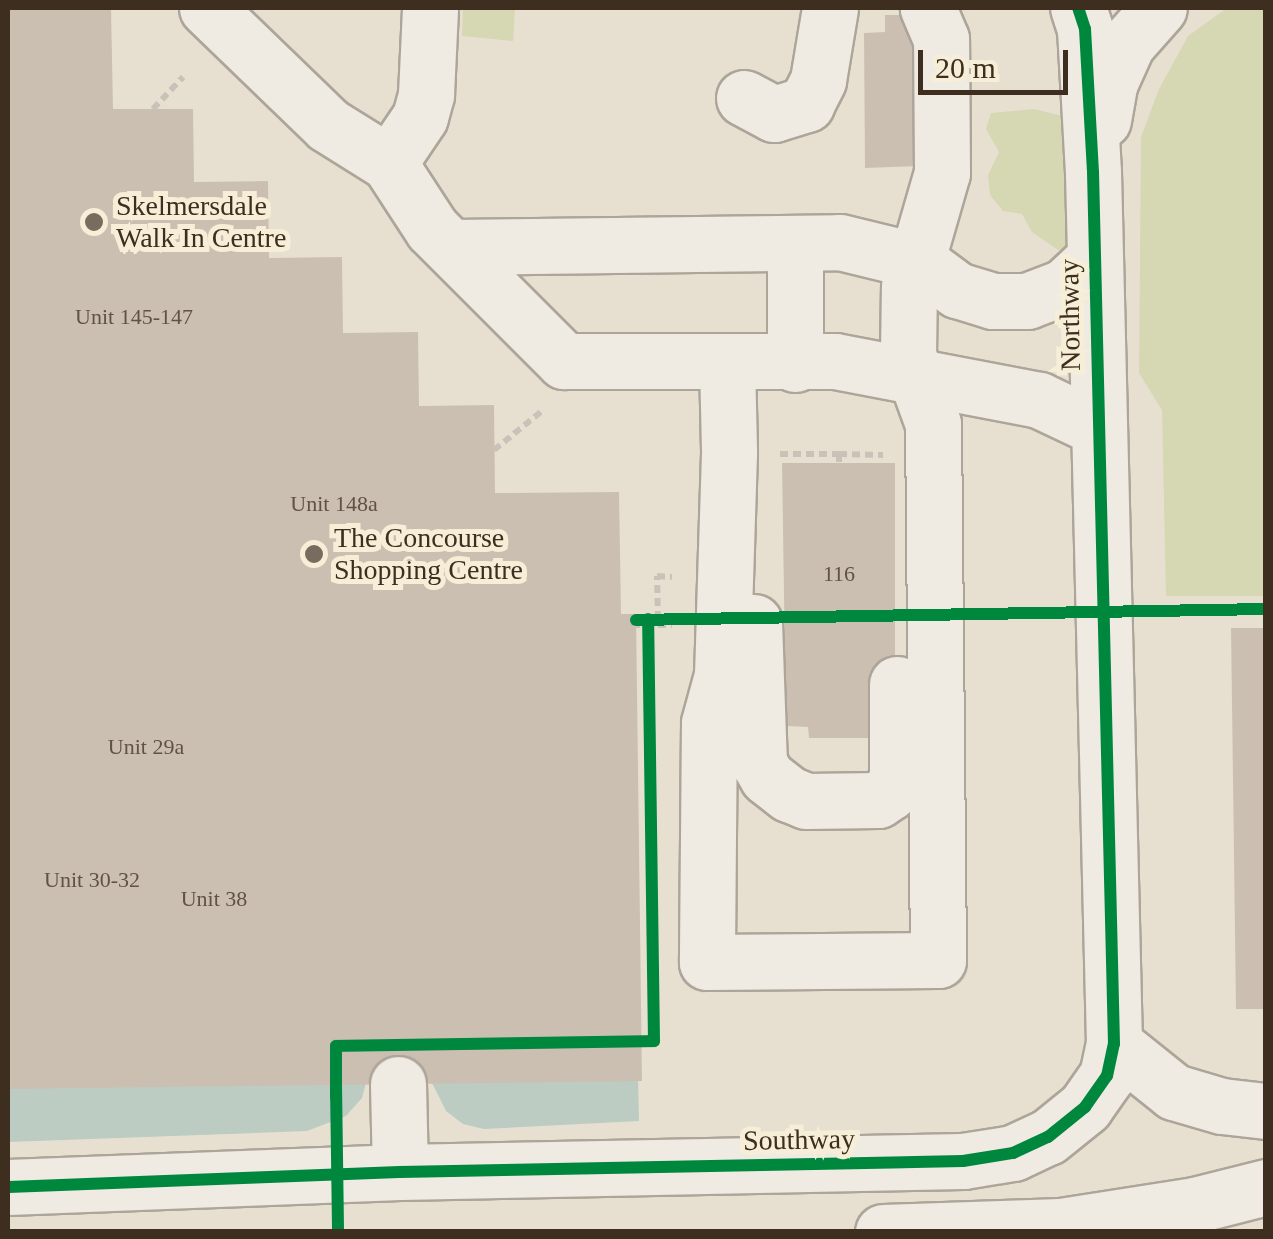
<!DOCTYPE html>
<style>
body{margin:0}
#map{position:relative;width:1273px;height:1239px;overflow:hidden;background:#e7e0d1;font-family:"Times New Roman",serif}
div>[style]{position:absolute}
[style*='--x']{left:calc(var(--x)*1px);top:calc(var(--y)*1px);width:calc(var(--w)*1px);rotate:calc(var(--a)*1deg)}
.green>*{inset:0;background:#d6d7b3}
.water>*{inset:0;background:#bcccc2}
.building>*{inset:0;background:#cbbfb2}
.path>*{height:6px;margin-top:-3px;transform-origin:0;background:repeating-linear-gradient(90deg,#c8c2b9 0 8px,transparent 0 13px)}
.roads{filter:drop-shadow(2px 0 #ada599) drop-shadow(-2px 0 #ada599) drop-shadow(0 2px #ada599) drop-shadow(0 -2px #ada599)}
.minor>*{height:55px;margin:-27.5px;padding:0 27.5px;transform-origin:27.5px;border-radius:27.5px;background:#efebe3}
.cycleway>*{height:12px;margin:-6px;padding:0 6px;transform-origin:6px;border-radius:6px;background:#00873e}
.dots>*{width:28px;height:28px;translate:-50% -50%;box-sizing:border-box;border:5px solid #f7eed8;border-radius:50%}
span{translate:-50% -50%;white-space:nowrap;text-align:center;line-height:1.15;-webkit-text-stroke:10px #f7eed8;paint-order:stroke}
.number-label{font-size:22px;color:#605244}
.number-label span{-webkit-text-stroke-width:0}
.poi-label{font-size:28px;color:#3d2e20}
.left{translate:0 -50%;text-align:left}
.street-label{font-size:28px;color:#3d2e20}
.frame{position:absolute;inset:0;border:10px solid #3d2e20;pointer-events:none}
.scale{position:absolute;left:918px;top:50px;width:150px;height:45px;box-sizing:border-box;border:5px solid #3d2e20;border-top:0;padding-left:12px;font-size:30px;line-height:35px;white-space:nowrap;color:#3d2e20;-webkit-text-stroke:8px #f7eed8;paint-order:stroke}
</style>
<div id="map">
<div class="green">
<div style="clip-path:polygon(463px 8px,515px 8px,513px 41px,462px 36px)"></div>
<div style="clip-path:polygon(1227px 8px,1265px 8px,1265px 596px,1166px 596px,1162px 410px,1139px 373px,1141px 137px,1159px 89px,1188px 36px)"></div>
<div style="clip-path:polygon(1034px 109px,1074px 119px,1078px 246px,1058px 250px,1032px 232px,1022px 214px,1003px 211px,990px 195px,988px 175px,999px 152px,986px 129px,991px 113px)"></div>
</div>
<div class="water">
<div style="clip-path:polygon(638px 1076px,639px 1121px,484px 1129px,463px 1124px,446px 1111px,431px 1081px)"></div>
<div style="clip-path:polygon(367px 1079px,362px 1098px,346px 1116px,307px 1131px,8px 1142px,8px 1084px)"></div>
</div>
<div class="building">
<div style="clip-path:polygon(8px 8px,111px 8px,113px 109px,193px 109px,194px 182px,268px 181px,269px 258px,342px 257px,343px 333px,418px 332px,419px 406px,494px 405px,495px 493px,619px 492px,621px 614px,636px 614px,642px 1081px,8px 1089px)"></div>
<div style="clip-path:polygon(885px 15px,918px 15px,947px 165px,865px 168px,864px 33px,885px 32px)"></div>
<div style="clip-path:polygon(782px 463px,895px 463px,895px 684px,876px 738px,809px 738px,808px 727px,786px 726px)"></div>
<div style="clip-path:polygon(1231px 628px,1266px 628px,1266px 1009px,1236px 1009px)"></div>
</div>
<div class="path">
<div style="--x:153;--y:109;--w:44;--a:-46.8"></div>
<div style="--x:494;--y:450;--w:62;--a:-39.1"></div>
<div style="--x:780;--y:454;--w:59;--a:0"></div>
<div style="--x:839;--y:454;--w:9;--a:90"></div>
<div style="--x:839;--y:454;--w:44;--a:1.3"></div>
<div style="--x:658;--y:619;--w:43;--a:-91.3"></div>
<div style="--x:657;--y:576;--w:15;--a:4"></div>
<div style="--x:632;--y:625;--w:40;--a:0"></div>
</div>
<div class="roads">
<div class="minor">
<div style="--x:207;--y:8;--w:168;--a:44"></div>
<div style="--x:328;--y:125;--w:72;--a:31.9"></div>
<div style="--x:389;--y:163;--w:79;--a:56.9"></div>
<div style="--x:432;--y:229;--w:187;--a:45"></div>
<div style="--x:564;--y:361;--w:271;--a:0"></div>
<div style="--x:835;--y:361;--w:208;--a:10.8"></div>
<div style="--x:1039;--y:400;--w:63;--a:25.3"></div>
<div style="--x:744;--y:98;--w:34;--a:28"></div>
<div style="--x:774;--y:114;--w:34;--a:-17"></div>
<div style="--x:806;--y:104;--w:27;--a:-63"></div>
<div style="--x:818;--y:80;--w:73;--a:-80.5"></div>
<div style="--x:1103;--y:120;--w:39;--a:-80"></div>
<div style="--x:1110;--y:82;--w:42;--a:-65.9"></div>
<div style="--x:1127;--y:44;--w:48;--a:-48.4"></div>
<div style="--x:389;--y:163;--w:55;--a:-56"></div>
<div style="--x:420;--y:117;--w:24;--a:-75"></div>
<div style="--x:426;--y:94;--w:86;--a:-87.3"></div>
<div style="--x:795;--y:243;--w:121;--a:90"></div>
<div style="--x:452;--y:247;--w:388;--a:-0.7"></div>
<div style="--x:840;--y:242;--w:80;--a:13.7"></div>
<div style="--x:918;--y:261;--w:49;--a:36.6"></div>
<div style="--x:957;--y:290;--w:38;--a:17"></div>
<div style="--x:993;--y:301;--w:34;--a:0"></div>
<div style="--x:1027;--y:301;--w:40;--a:-21"></div>
<div style="--x:1064;--y:287;--w:42;--a:-43.1"></div>
<div style="--x:727;--y:362;--w:91;--a:88.7"></div>
<div style="--x:729;--y:453;--w:222;--a:91.8"></div>
<div style="--x:722;--y:675;--w:50;--a:105.2"></div>
<div style="--x:709;--y:723;--w:239;--a:90.5"></div>
<div style="--x:707;--y:962;--w:231;--a:-0.5"></div>
<div style="--x:938;--y:960;--w:536;--a:-90.53"></div>
<div style="--x:933;--y:424;--w:73;--a:-109.9"></div>
<div style="--x:908;--y:355;--w:68;--a:-89.2"></div>
<div style="--x:909;--y:287;--w:119;--a:-73.9"></div>
<div style="--x:942;--y:173;--w:134;--a:-90.4"></div>
<div style="--x:941;--y:39;--w:34;--a:-113"></div>
<div style="--x:754;--y:622;--w:141;--a:88"></div>
<div style="--x:759;--y:763;--w:16;--a:60"></div>
<div style="--x:767;--y:777;--w:28;--a:38"></div>
<div style="--x:789;--y:794;--w:18;--a:22"></div>
<div style="--x:806;--y:801;--w:72;--a:-0.8"></div>
<div style="--x:878;--y:800;--w:14;--a:-34"></div>
<div style="--x:890;--y:792;--w:17;--a:-65"></div>
<div style="--x:897;--y:777;--w:93;--a:-90"></div>
<div style="--x:1114;--y:1044;--w:77;--a:38.7"></div>
<div style="--x:1174;--y:1092;--w:50;--a:16.3"></div>
<div style="--x:1222;--y:1106;--w:44;--a:6.5"></div>
<div style="--x:398;--y:1084;--w:88;--a:88.7"></div>
<div style="--x:8;--y:1187;--w:392;--a:-2.2"></div>
<div style="--x:400;--y:1172;--w:563;--a:-1.12"></div>
<div style="--x:963;--y:1161;--w:51;--a:-9.1"></div>
<div style="--x:1013;--y:1153;--w:38;--a:-25"></div>
<div style="--x:1048;--y:1137;--w:48;--a:-39"></div>
<div style="--x:1085;--y:1107;--w:38;--a:-55"></div>
<div style="--x:1107;--y:1076;--w:33;--a:-78"></div>
<div style="--x:1114;--y:1044;--w:872;--a:-91.38"></div>
<div style="--x:1093;--y:172;--w:143;--a:-93.2"></div>
<div style="--x:1085;--y:29;--w:22;--a:-108"></div>
<div style="--x:883;--y:1232;--w:178;--a:-1.9"></div>
<div style="--x:1061;--y:1226;--w:136;--a:-8.9"></div>
<div style="--x:1195;--y:1205;--w:73;--a:-14.2"></div>
</div>
</div>
<div class="cycleway">
<div style="--x:636;--y:620;--w:630;--a:-1"></div>
<div style="--x:336;--y:1085;--w:147;--a:89.2"></div>
<div style="--x:336;--y:1097;--w:51;--a:-90"></div>
<div style="--x:336;--y:1046;--w:318;--a:-0.9"></div>
<div style="--x:654;--y:1041;--w:422;--a:-90.8"></div>
<div style="--x:8;--y:1187;--w:392;--a:-2.2"></div>
<div style="--x:400;--y:1172;--w:563;--a:-1.12"></div>
<div style="--x:963;--y:1161;--w:51;--a:-9.1"></div>
<div style="--x:1013;--y:1153;--w:38;--a:-25"></div>
<div style="--x:1048;--y:1137;--w:48;--a:-39"></div>
<div style="--x:1085;--y:1107;--w:38;--a:-55"></div>
<div style="--x:1107;--y:1076;--w:33;--a:-78"></div>
<div style="--x:1114;--y:1044;--w:872;--a:-91.38"></div>
<div style="--x:1093;--y:172;--w:143;--a:-93.2"></div>
<div style="--x:1085;--y:29;--w:22;--a:-108"></div>
</div>
<div class="dots">
<div style="left:94px;top:222px;background:#786c5e"></div>
<div style="left:314px;top:554px;background:#786c5e"></div>
</div>
<div class="number-label">
<span style="left:134px;top:317px">Unit 145-147</span>
<span style="left:334px;top:504px">Unit 148a</span>
<span style="left:839px;top:574px">116</span>
<span style="left:146px;top:747px">Unit 29a</span>
<span style="left:92px;top:880px">Unit 30-32</span>
<span style="left:214px;top:899px">Unit 38</span>
</div>
<div class="poi-label">
<span class="left" style="left:116px;top:222px">Skelmersdale<br>Walk In Centre</span>
<span class="left" style="left:334px;top:554px">The Concourse<br>Shopping Centre</span>
</div>
<div class="street-label">
<span style="left:1070px;top:315px;rotate:-91deg">Northway</span>
<span style="left:799px;top:1140px;rotate:-1deg">Southway</span>
</div>
<div class="frame"></div>
<div class="scale">20 m</div>
</div>
